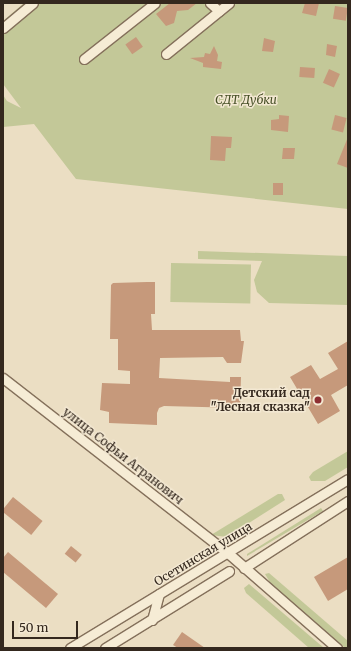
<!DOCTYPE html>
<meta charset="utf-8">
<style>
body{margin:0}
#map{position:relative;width:351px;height:651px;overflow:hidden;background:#ebdec3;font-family:Merriweather,serif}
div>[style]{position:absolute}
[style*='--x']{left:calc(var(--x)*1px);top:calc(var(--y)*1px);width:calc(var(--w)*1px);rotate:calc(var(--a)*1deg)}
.green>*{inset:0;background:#c3c898;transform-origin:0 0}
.building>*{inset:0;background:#c6997b;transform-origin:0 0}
.roads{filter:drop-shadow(1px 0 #84705b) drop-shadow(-1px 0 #84705b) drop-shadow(0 1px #84705b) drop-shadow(0 -1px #84705b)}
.street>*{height:9px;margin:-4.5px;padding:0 4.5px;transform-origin:4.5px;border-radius:4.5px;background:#f6ecd5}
.dots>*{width:11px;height:11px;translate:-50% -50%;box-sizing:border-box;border:2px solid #f3e8d2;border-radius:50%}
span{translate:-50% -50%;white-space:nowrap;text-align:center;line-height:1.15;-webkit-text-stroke:3px #f3e8d2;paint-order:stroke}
.park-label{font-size:12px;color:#464f26;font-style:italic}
.poi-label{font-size:12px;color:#34281e;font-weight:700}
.right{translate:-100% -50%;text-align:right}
.street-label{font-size:12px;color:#34281e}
.frame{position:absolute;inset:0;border:4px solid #34281e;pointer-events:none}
.scale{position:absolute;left:12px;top:621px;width:66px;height:18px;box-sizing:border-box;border:2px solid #34281e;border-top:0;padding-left:5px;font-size:12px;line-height:14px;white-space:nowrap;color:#34281e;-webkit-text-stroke:3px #f3e8d2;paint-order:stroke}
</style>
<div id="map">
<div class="green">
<div style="clip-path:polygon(24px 3px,348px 3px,348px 209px,76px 179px,34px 124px,3px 127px,3px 95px,7px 101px,21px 108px,3px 84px,3px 21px)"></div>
<div style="clip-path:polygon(198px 251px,348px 256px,348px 305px,269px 303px,257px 292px,254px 280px,262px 261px,198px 259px)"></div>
<div style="left:171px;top:263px;width:80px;height:39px;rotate:1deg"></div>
<div style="clip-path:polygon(348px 451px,348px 467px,325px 481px,311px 481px,309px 477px,313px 472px)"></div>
<div style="clip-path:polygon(278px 494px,282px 494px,285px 500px,227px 537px,211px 535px)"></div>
<div style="clip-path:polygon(321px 508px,323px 511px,247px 556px,247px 554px)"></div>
<div style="clip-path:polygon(269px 573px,348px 641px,348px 648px,345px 648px,271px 584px,265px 574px)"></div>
<div style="clip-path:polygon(249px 584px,324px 648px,309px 648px,246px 593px,244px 588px)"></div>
</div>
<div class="building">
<div style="clip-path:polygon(170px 3px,197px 3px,188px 10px,177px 11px,174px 23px,166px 26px,156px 14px)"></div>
<div style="clip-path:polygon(305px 3px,319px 3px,316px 16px,302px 13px)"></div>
<div style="left:335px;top:6px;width:13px;height:13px;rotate:9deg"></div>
<div style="left:136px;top:37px;width:12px;height:13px;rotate:55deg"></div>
<div style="clip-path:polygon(264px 38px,275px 41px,273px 52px,262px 51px)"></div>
<div style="clip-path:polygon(327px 44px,337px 46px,335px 57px,326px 55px)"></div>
<div style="clip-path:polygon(214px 46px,218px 55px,217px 61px,222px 62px,221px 69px,203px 67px,203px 63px,190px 58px,204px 57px,205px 53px,210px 54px)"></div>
<div style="left:300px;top:67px;width:15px;height:10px;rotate:4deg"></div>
<div style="left:329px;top:69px;width:12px;height:15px;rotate:24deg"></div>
<div style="clip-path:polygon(279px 115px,289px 116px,288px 132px,271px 130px,271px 120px,279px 119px)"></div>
<div style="left:335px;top:115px;width:12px;height:15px;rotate:14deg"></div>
<div style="clip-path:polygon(211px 136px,232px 137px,231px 148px,226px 148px,225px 161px,210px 160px)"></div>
<div style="clip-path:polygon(348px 137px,348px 168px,337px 164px)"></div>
<div style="clip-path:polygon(283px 148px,295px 148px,294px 159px,282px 159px)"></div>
<div style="left:273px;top:183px;width:10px;height:12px"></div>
<div style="clip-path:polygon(147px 282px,155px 282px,155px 314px,151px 314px,152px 330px,240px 330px,241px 341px,244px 341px,241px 363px,227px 363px,223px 357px,160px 358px,159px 378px,230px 382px,230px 377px,241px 377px,240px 408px,164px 406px,159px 408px,157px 413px,157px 425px,109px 423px,109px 412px,100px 410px,102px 383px,130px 384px,130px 371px,118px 370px,118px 339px,110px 339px,111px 285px,113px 283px)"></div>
<div style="clip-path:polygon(348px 341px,348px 385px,331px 395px,340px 411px,318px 424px,290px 377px,311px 365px,320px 379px,338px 369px,328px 353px)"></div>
<div style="left:13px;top:497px;width:38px;height:18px;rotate:39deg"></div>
<div style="left:71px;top:546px;width:14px;height:10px;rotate:39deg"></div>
<div style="clip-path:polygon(8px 552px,58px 594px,46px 608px,3px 572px,3px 558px)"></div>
<div style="clip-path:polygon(348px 557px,348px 589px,328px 601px,314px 577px)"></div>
<div style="clip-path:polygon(182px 632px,205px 648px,178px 648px,173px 645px)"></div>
</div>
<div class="roads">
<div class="street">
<div style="--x:210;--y:3;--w:12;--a:42"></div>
<div style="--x:3;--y:28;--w:39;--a:-40"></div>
<div style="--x:166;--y:54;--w:81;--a:-39"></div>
<div style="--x:84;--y:59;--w:90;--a:-38.3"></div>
<div style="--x:3;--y:378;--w:285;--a:37.9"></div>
<div style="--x:228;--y:553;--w:145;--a:41.1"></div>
<div style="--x:244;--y:568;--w:124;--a:-32.8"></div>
<div style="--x:152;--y:620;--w:27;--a:-75"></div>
<div style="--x:70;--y:648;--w:325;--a:-31.3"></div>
<div style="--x:105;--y:648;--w:146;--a:-31.8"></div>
</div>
</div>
<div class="dots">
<div style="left:318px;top:400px;background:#8e2f32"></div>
</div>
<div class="park-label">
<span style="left:246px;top:100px">СДТ Дубки</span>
</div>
<div class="poi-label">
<span class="right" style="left:310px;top:400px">Детский сад<br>"Лесная сказка"</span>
</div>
<div class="street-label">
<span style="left:123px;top:456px;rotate:38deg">улица Софьи Агранович</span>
<span style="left:203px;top:554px;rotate:-31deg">Осетинская улица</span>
</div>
<div class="frame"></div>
<div class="scale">50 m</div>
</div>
